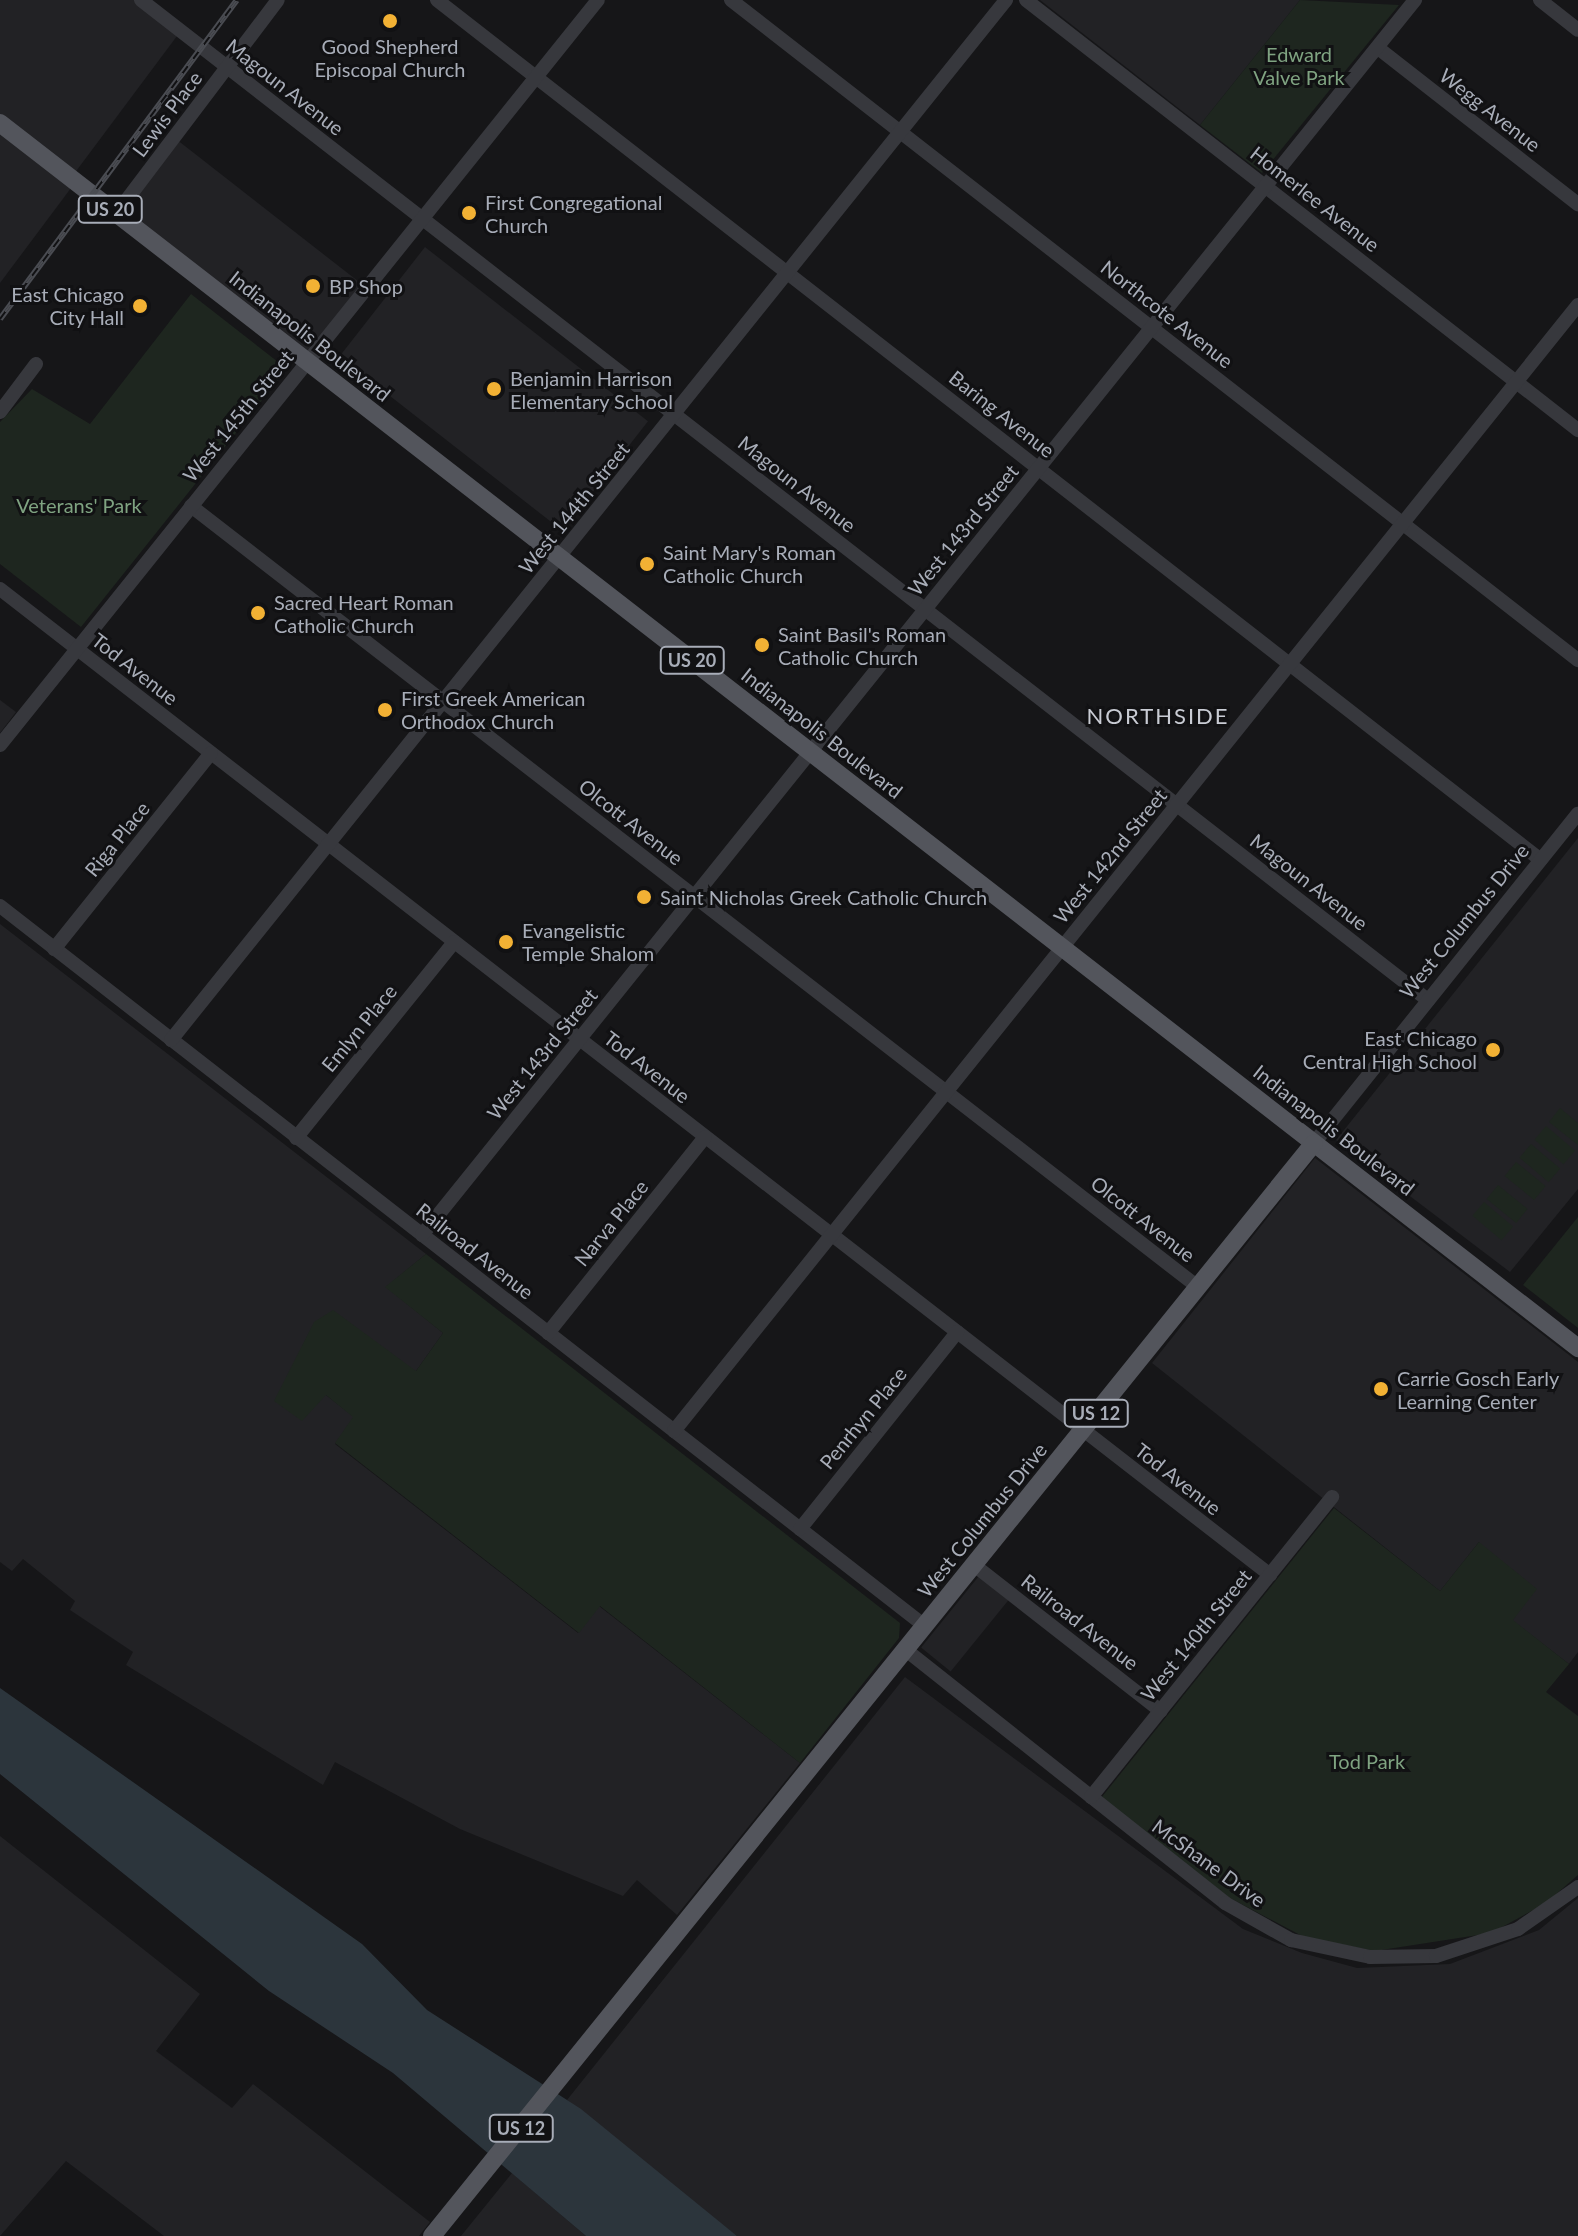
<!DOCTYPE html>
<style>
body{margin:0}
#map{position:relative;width:1578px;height:2236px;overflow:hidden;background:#161618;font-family:Lato,sans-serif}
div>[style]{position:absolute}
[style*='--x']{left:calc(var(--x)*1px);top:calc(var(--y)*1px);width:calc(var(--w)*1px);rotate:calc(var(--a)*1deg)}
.built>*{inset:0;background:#222225;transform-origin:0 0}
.green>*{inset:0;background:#1e261f;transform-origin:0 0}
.water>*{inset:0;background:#2c353c}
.minor>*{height:14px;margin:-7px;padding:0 7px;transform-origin:7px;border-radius:7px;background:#37383d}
.major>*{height:18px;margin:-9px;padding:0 9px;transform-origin:9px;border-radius:9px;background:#53555c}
.rail>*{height:6px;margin-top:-3px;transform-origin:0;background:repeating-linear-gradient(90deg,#111113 0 9px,#4a4c52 0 18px);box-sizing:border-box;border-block:2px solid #4a4c52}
.dots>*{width:22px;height:22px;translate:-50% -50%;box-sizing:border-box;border:4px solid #111113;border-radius:50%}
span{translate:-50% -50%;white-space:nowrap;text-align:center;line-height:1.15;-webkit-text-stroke:6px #111113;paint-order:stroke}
.shield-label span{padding:2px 6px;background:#111113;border:2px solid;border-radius:6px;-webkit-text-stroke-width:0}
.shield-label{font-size:18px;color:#a8adb8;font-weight:700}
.poi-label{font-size:20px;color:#a8adb8}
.left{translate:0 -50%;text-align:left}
.right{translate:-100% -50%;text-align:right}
.park-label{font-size:20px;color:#7fa381}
.street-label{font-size:20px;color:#a8adb8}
.neighbourhood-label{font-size:22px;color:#c9ccd4;letter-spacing:2px}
</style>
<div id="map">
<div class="built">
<div style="clip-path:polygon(0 0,140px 0,180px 32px,71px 178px,0 121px)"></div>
<div style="clip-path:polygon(1040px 0,1300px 0,1200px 125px)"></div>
<div style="clip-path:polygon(0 127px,74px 184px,0 283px)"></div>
<div style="left:176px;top:139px;width:241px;height:93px;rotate:38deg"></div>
<div style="left:425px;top:247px;width:283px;height:139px;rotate:38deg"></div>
<div style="clip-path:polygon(0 700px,16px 712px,0 733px)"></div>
<div style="clip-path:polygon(1578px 838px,1578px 1189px,1510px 1272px,1336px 1140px)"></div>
<div style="clip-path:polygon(0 924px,426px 1254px,386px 1287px,443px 1333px,416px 1371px,326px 1395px,354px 1417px,335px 1444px,578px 1633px,599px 1606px,800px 1763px,677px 1915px,637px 1880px,623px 1896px,460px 1829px,335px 1762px,323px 1785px,126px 1665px,133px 1652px,70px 1610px,75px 1601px,23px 1559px,12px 1571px,0 1562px)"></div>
<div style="clip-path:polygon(1315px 1158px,1578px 1362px,1578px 1652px,1569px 1664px,1512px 1620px,1479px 1542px,1440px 1591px,1152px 1363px)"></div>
<div style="left:979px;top:1576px;width:38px;height:92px;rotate:39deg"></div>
<div style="clip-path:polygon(905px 1677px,1243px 1929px,1302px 1953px,1357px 1968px,1450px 1964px,1539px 1930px,1578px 1898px,1578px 2236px,737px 2236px,654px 2175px,567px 2100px)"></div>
<div style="clip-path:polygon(0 1836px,200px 1994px,156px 2051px,232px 2108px,253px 2084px,430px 2222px,419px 2236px,164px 2236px,66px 2161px,0 2236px)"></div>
<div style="clip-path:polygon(512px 2173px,586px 2236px,461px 2236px)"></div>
</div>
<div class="green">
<div style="clip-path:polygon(1300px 0,1399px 5px,1262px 173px,1200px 125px)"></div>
<div style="clip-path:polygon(191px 294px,287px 369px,81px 627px,0 564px,0 422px,32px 389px,90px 424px)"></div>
<div style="clip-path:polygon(1560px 1108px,1578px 1123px,1578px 1145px,1549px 1122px)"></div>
<div style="left:1546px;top:1126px;width:38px;height:18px;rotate:40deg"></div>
<div style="left:1531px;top:1144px;width:38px;height:18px;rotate:40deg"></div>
<div style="left:1516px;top:1162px;width:38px;height:18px;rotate:39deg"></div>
<div style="left:1498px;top:1185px;width:38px;height:18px;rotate:39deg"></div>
<div style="left:1484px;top:1202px;width:38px;height:18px;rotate:40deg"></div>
<div style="clip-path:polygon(1578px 1217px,1578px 1328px,1523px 1285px)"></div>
<div style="clip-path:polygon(426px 1254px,900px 1623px,899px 1638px,800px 1763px,600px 1606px,579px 1633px,335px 1443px,353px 1417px,326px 1395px,302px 1421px,274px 1401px,314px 1322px,333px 1310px,416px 1371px,443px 1333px,385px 1287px)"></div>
<div style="clip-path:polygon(1334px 1508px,1440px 1591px,1479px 1542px,1537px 1589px,1513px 1620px,1569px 1664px,1546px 1692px,1578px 1716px,1578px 1875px,1546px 1903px,1491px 1933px,1375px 1951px,1304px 1937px,1228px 1897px,1101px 1798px)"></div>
</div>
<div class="water">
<div style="clip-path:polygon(0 1688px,362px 1944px,427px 2010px,581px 2109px,737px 2236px,586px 2236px,393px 2073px,269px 1991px,0 1774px)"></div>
</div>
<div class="minor">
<div style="--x:141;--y:0;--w:1630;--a:37.85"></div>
<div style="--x:437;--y:0;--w:1399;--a:37.92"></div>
<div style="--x:731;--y:0;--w:1074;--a:37.93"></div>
<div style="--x:1026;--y:0;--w:700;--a:37.92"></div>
<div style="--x:1540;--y:0;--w:48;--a:38.3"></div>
<div style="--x:1378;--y:48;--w:254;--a:38"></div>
<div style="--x:116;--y:214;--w:268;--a:-52.9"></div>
<div style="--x:0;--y:412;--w:60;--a:-53.1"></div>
<div style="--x:191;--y:506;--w:1274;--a:37.8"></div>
<div style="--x:0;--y:589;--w:1608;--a:37.82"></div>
<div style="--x:0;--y:745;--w:955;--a:-51.25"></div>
<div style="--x:0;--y:906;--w:1172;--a:37.9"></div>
<div style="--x:54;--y:949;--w:251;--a:-51.3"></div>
<div style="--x:171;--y:1040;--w:1334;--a:-51.24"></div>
<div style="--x:296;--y:1138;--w:252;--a:-51.1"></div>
<div style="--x:1314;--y:1143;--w:422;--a:-51.3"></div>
<div style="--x:422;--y:1235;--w:1585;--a:-51.2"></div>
<div style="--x:548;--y:1333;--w:251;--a:-51.3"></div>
<div style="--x:674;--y:1431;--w:1444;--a:-51.24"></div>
<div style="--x:800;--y:1529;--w:252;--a:-51.4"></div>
<div style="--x:974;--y:1565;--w:237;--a:38"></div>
<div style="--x:906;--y:1650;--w:407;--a:38.4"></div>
<div style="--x:1225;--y:1903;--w:76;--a:29.3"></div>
<div style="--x:1291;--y:1940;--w:81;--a:12.1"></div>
<div style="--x:1370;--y:1957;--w:66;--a:-0.9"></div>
<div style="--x:1436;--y:1956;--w:86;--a:-18.2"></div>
<div style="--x:1518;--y:1929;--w:73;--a:-35"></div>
<div style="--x:1091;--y:1797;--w:385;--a:-51.2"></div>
</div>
<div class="major">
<div style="--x:0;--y:123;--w:1998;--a:37.82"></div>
<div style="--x:432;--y:2236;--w:1404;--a:-51.1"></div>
</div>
<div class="rail">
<div style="--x:0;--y:319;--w:397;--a:-53.4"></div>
</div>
<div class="dots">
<div style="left:390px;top:21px;background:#f2b134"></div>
<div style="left:469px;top:213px;background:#f2b134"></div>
<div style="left:313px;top:286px;background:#f2b134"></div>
<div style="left:140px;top:306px;background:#f2b134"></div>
<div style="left:494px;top:389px;background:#f2b134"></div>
<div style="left:647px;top:564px;background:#f2b134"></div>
<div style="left:258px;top:613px;background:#f2b134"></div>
<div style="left:762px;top:645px;background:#f2b134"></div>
<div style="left:385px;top:710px;background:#f2b134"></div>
<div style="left:644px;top:897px;background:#f2b134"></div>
<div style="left:506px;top:942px;background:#f2b134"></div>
<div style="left:1493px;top:1050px;background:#f2b134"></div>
<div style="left:1381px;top:1389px;background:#f2b134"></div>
</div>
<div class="shield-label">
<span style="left:110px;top:209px">US 20</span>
<span style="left:692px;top:660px">US 20</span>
<span style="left:1096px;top:1413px">US 12</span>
<span style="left:521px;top:2128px">US 12</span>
</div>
<div class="poi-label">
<span style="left:390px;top:58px">Good Shepherd<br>Episcopal Church</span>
<span class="left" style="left:485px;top:214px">First Congregational<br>Church</span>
<span class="left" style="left:329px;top:286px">BP Shop</span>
<span class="right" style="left:124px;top:306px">East Chicago<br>City Hall</span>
<span class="left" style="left:510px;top:390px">Benjamin Harrison<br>Elementary School</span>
<span class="left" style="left:663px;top:564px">Saint Mary's Roman<br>Catholic Church</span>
<span class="left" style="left:274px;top:614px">Sacred Heart Roman<br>Catholic Church</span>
<span class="left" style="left:778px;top:646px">Saint Basil's Roman<br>Catholic Church</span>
<span class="left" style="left:401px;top:710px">First Greek American<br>Orthodox Church</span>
<span class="left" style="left:660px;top:897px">Saint Nicholas Greek Catholic Church</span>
<span class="left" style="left:522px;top:942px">Evangelistic<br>Temple Shalom</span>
<span class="right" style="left:1477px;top:1050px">East Chicago<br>Central High School</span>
<span class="left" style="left:1397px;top:1390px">Carrie Gosch Early<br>Learning Center</span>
</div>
<div class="park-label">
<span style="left:1299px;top:66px">Edward<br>Valve Park</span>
<span style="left:79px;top:505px">Veterans' Park</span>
<span style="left:1367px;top:1761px">Tod Park</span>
</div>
<div class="street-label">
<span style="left:285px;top:87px;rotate:38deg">Magoun Avenue</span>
<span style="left:1490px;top:110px;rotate:38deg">Wegg Avenue</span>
<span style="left:167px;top:114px;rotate:-53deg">Lewis Place</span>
<span style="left:1315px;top:199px;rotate:38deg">Homerlee Avenue</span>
<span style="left:1167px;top:314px;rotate:38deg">Northcote Avenue</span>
<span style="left:310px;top:336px;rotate:38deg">Indianapolis Boulevard</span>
<span style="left:1002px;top:414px;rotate:38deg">Baring Avenue</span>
<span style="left:238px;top:416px;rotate:-51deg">West 145th Street</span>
<span style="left:797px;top:484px;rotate:38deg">Magoun Avenue</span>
<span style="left:574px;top:508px;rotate:-51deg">West 144th Street</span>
<span style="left:963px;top:530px;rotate:-51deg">West 143rd Street</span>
<span style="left:135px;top:669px;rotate:38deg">Tod Avenue</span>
<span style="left:822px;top:733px;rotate:38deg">Indianapolis Boulevard</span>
<span style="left:631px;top:822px;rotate:38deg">Olcott Avenue</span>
<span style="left:117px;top:839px;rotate:-51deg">Riga Place</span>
<span style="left:1110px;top:856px;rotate:-51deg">West 142nd Street</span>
<span style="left:1309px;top:882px;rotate:38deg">Magoun Avenue</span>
<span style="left:1464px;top:921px;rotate:-51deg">West Columbus Drive</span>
<span style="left:359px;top:1028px;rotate:-51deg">Emlyn Place</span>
<span style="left:542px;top:1054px;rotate:-51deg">West 143rd Street</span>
<span style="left:647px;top:1067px;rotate:38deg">Tod Avenue</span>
<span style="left:1334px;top:1130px;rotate:38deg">Indianapolis Boulevard</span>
<span style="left:1143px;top:1219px;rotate:38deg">Olcott Avenue</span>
<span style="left:611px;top:1223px;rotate:-51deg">Narva Place</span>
<span style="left:475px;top:1251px;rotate:38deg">Railroad Avenue</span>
<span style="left:863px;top:1418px;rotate:-51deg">Penrhyn Place</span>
<span style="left:1178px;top:1479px;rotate:38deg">Tod Avenue</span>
<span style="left:982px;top:1520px;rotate:-51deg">West Columbus Drive</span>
<span style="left:1080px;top:1622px;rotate:38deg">Railroad Avenue</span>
<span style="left:1196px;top:1635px;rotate:-51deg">West 140th Street</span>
<span style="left:1209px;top:1863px;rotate:36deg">McShane Drive</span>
</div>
<div class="neighbourhood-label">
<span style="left:1158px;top:716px">NORTHSIDE</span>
</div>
</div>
